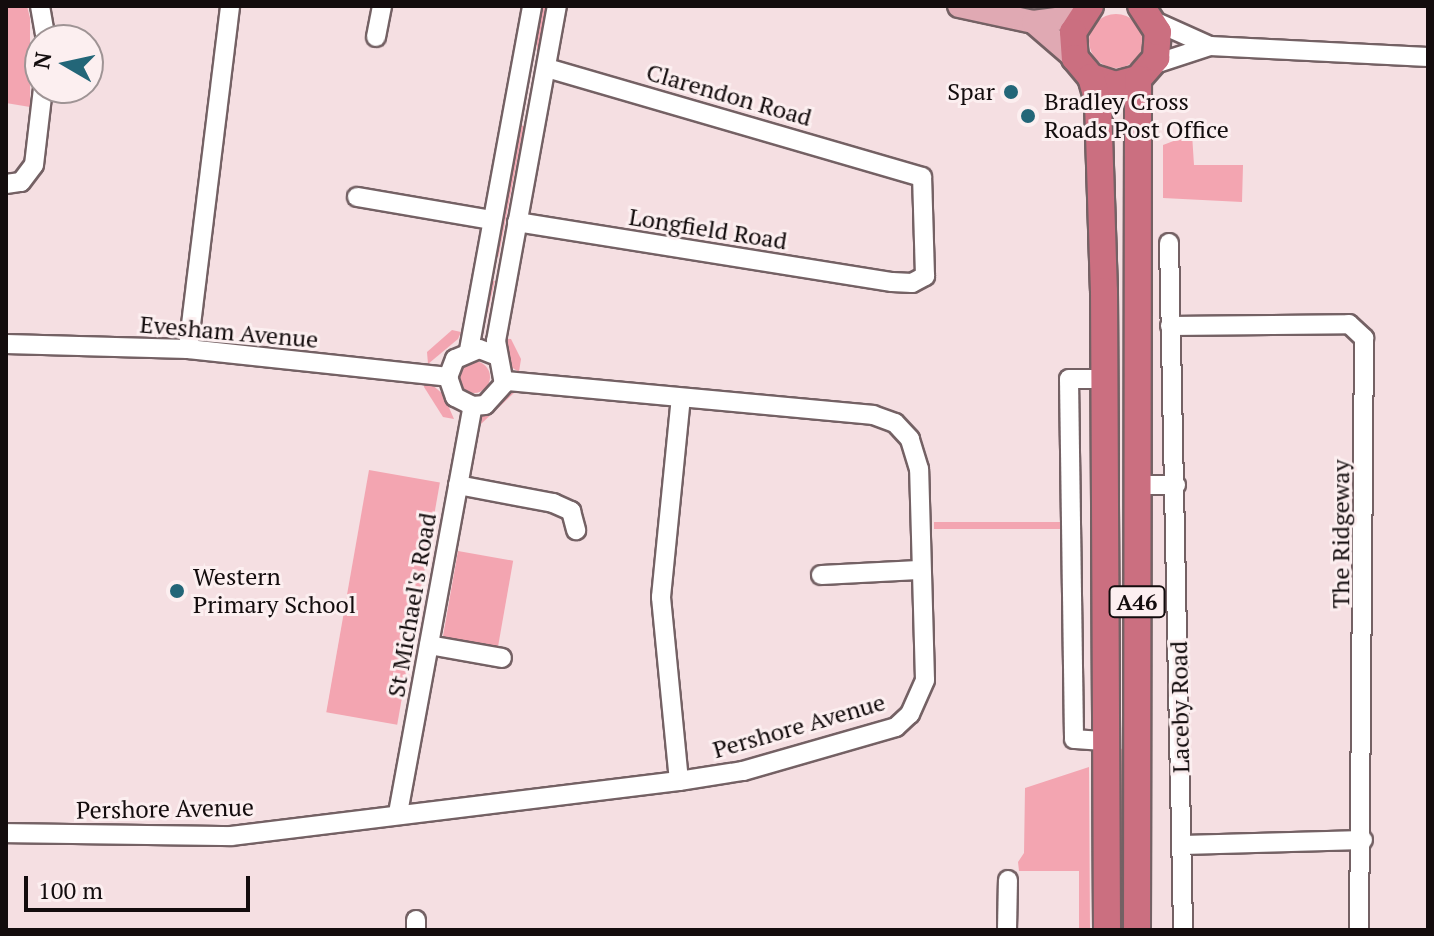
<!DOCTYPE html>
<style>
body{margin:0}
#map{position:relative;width:1434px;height:936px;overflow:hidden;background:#f5dfe2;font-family:"PT Serif",serif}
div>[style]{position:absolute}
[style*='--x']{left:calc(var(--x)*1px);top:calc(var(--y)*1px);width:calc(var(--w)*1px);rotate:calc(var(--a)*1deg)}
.green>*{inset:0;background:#f3a5b1;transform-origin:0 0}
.round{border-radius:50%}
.roads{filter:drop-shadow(2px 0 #746164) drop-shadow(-2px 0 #746164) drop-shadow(0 2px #746164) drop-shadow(0 -2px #746164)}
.minor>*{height:18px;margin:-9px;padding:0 9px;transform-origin:9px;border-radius:9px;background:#fff}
.major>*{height:22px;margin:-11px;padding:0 11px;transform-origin:11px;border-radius:11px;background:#e0a9b3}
.highway>*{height:26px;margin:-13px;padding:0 13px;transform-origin:13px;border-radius:13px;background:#cb6f80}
.dots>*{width:22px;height:22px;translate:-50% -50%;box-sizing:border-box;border:4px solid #fceff0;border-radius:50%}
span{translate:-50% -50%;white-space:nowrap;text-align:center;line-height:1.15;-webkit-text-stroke:6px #fceff0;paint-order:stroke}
.shield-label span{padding:2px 6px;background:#fceff0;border:2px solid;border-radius:6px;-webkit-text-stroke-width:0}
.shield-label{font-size:22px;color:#130c0d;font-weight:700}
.poi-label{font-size:24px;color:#130c0d}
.right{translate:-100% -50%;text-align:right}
.left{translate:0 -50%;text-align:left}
.street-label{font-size:24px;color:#130c0d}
.frame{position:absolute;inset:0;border:8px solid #130c0d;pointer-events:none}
.north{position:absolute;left:24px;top:24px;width:80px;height:80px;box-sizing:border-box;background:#fceff0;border:2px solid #9f9495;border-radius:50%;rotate:279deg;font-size:22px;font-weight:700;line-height:32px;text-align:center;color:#130c0d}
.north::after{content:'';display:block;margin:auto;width:28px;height:36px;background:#236678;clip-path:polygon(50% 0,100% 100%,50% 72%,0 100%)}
.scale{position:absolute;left:24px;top:876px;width:226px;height:36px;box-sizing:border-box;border:4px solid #130c0d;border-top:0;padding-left:10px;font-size:24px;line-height:28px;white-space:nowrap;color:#130c0d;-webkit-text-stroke:6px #fceff0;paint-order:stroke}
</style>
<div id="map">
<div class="green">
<div style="clip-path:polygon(6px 6px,27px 6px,30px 18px,30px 107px,6px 103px)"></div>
<div style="left:537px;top:6px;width:10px;height:96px"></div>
<div class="round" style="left:1089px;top:14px;width:54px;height:54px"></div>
<div style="left:514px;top:124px;width:10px;height:133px;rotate:11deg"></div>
<div style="clip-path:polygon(1192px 134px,1194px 165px,1243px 165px,1242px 202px,1163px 198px,1163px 145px)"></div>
<div style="left:486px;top:279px;width:9px;height:59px;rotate:13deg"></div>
<div style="clip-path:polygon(452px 330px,461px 332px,458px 339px,428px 364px,427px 352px)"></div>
<div style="clip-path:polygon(500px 338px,511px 339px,521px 359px,519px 372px,508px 365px)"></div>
<div class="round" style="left:458px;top:361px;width:32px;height:32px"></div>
<div style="clip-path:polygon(425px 379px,443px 394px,454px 419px,443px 417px,424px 387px)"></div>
<div style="clip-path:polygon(516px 391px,481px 424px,476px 423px,501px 398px)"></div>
<div style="left:369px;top:470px;width:72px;height:246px;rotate:10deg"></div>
<div style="left:1061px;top:522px;width:7px;height:127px;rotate:90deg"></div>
<div style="left:458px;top:551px;width:56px;height:87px;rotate:10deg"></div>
<div style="clip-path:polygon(1120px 748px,1125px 751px,1126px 930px,1113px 930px,1116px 749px)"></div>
<div style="clip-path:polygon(1089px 767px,1090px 930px,1079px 930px,1079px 871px,1019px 871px,1018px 862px,1024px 853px,1025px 788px)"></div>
</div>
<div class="roads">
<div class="minor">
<div style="--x:40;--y:6;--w:35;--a:80"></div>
<div style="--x:1154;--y:21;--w:61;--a:24.1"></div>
<div style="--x:376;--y:37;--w:32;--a:-79"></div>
<div style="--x:1152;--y:65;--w:61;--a:-18.1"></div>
<div style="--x:1210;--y:46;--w:218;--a:2.9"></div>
<div style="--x:6;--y:184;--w:15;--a:-8"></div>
<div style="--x:21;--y:182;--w:21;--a:-53"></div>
<div style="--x:34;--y:165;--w:78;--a:-83.3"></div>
<div style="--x:357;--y:197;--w:137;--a:9.7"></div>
<div style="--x:517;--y:222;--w:380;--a:9.1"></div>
<div style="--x:892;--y:282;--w:20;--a:3"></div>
<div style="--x:912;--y:283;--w:15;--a:-28"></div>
<div style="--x:925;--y:276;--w:99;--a:-91.7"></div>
<div style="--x:922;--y:177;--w:391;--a:-163.8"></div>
<div style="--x:1169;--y:243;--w:687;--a:88.83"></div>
<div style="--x:1170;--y:326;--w:179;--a:-0.6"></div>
<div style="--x:1349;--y:324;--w:21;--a:43"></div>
<div style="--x:1364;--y:338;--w:592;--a:90.48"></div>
<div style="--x:6;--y:344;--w:182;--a:1.6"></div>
<div style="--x:188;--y:349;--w:262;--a:6.1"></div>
<div style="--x:188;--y:349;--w:346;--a:-83"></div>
<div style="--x:469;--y:350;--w:350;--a:-79.6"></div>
<div style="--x:495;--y:355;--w:17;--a:-159"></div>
<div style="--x:479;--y:349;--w:26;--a:157"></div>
<div style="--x:455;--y:359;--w:19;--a:111"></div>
<div style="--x:448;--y:377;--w:21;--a:71"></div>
<div style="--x:455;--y:397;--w:20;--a:27"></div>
<div style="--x:473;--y:406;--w:12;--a:-5"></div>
<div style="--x:485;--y:405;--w:28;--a:-48"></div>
<div style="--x:504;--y:384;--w:44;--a:-100.5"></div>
<div style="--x:496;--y:341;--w:341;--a:-79.7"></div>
<div style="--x:1105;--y:379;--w:36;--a:180"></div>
<div style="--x:1069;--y:379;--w:360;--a:89.2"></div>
<div style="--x:1074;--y:739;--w:31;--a:4"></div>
<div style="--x:458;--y:485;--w:97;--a:10.7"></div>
<div style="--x:553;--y:503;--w:20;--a:24"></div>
<div style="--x:571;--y:511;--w:20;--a:75"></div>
<div style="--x:1137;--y:485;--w:39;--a:0"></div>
<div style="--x:821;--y:575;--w:98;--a:-2.9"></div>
<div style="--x:429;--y:645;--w:74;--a:10.1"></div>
<div style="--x:679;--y:781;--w:185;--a:-95.6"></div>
<div style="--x:661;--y:597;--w:200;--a:-84.3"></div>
<div style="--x:398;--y:813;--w:414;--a:-79.6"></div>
<div style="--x:6;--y:833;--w:225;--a:0.8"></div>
<div style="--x:231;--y:836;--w:451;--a:-7"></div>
<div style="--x:679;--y:781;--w:65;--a:-8.9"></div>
<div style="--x:743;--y:771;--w:159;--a:-16"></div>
<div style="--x:896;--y:727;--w:19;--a:-43"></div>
<div style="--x:910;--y:714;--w:37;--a:-66"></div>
<div style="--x:925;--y:680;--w:211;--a:-91.6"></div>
<div style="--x:919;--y:469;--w:31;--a:-107"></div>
<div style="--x:910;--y:439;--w:22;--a:-133"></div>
<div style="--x:895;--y:423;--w:23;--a:-160"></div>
<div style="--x:873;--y:415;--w:371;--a:-174.7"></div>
<div style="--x:1183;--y:845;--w:180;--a:-1.6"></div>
<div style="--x:416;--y:920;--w:10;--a:90"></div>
<div style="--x:1007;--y:930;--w:50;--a:-88.9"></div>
</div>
<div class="major">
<div style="--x:959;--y:6;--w:76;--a:12.2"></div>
<div style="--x:1033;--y:22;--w:47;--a:-7.3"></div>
<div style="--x:1033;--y:22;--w:55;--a:40.6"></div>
</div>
<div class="highway">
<div style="--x:1090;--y:6;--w:31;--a:123"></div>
<div style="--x:1073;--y:32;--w:26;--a:86"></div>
<div style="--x:1075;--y:58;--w:25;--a:50"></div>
<div style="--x:1091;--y:77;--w:25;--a:18"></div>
<div style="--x:1115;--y:85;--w:24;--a:-15"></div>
<div style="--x:1138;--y:79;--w:28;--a:-49"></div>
<div style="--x:1156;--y:58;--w:26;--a:-86"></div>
<div style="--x:1158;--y:32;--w:31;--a:-123"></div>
<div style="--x:1091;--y:77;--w:26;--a:74"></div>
<div style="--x:1098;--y:102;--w:189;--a:88.2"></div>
<div style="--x:1104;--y:291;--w:639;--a:89.73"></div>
<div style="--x:1137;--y:930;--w:851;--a:-89.93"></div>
</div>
</div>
<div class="dots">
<div style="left:1011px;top:92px;background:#236678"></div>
<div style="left:1028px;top:116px;background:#236678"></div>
<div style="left:177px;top:591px;background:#236678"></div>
</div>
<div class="shield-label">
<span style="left:1137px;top:602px">A46</span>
</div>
<div class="poi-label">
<span class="right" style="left:995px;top:92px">Spar</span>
<span class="left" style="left:1044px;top:116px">Bradley Cross<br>Roads Post Office</span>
<span class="left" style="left:193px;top:591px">Western<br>Primary School</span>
</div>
<div class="street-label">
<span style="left:729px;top:95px;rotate:16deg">Clarendon Road</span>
<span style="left:708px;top:229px;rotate:9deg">Longfield Road</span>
<span style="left:229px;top:332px;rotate:5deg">Evesham Avenue</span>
<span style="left:1341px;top:534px;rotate:-90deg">The Ridgeway</span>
<span style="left:412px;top:605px;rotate:-80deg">St Michael's Road</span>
<span style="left:1180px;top:707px;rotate:-91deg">Laceby Road</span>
<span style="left:799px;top:726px;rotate:-16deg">Pershore Avenue</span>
<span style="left:165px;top:809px;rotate:-1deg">Pershore Avenue</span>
</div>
<div class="frame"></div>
<div class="north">N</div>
<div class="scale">100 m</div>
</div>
